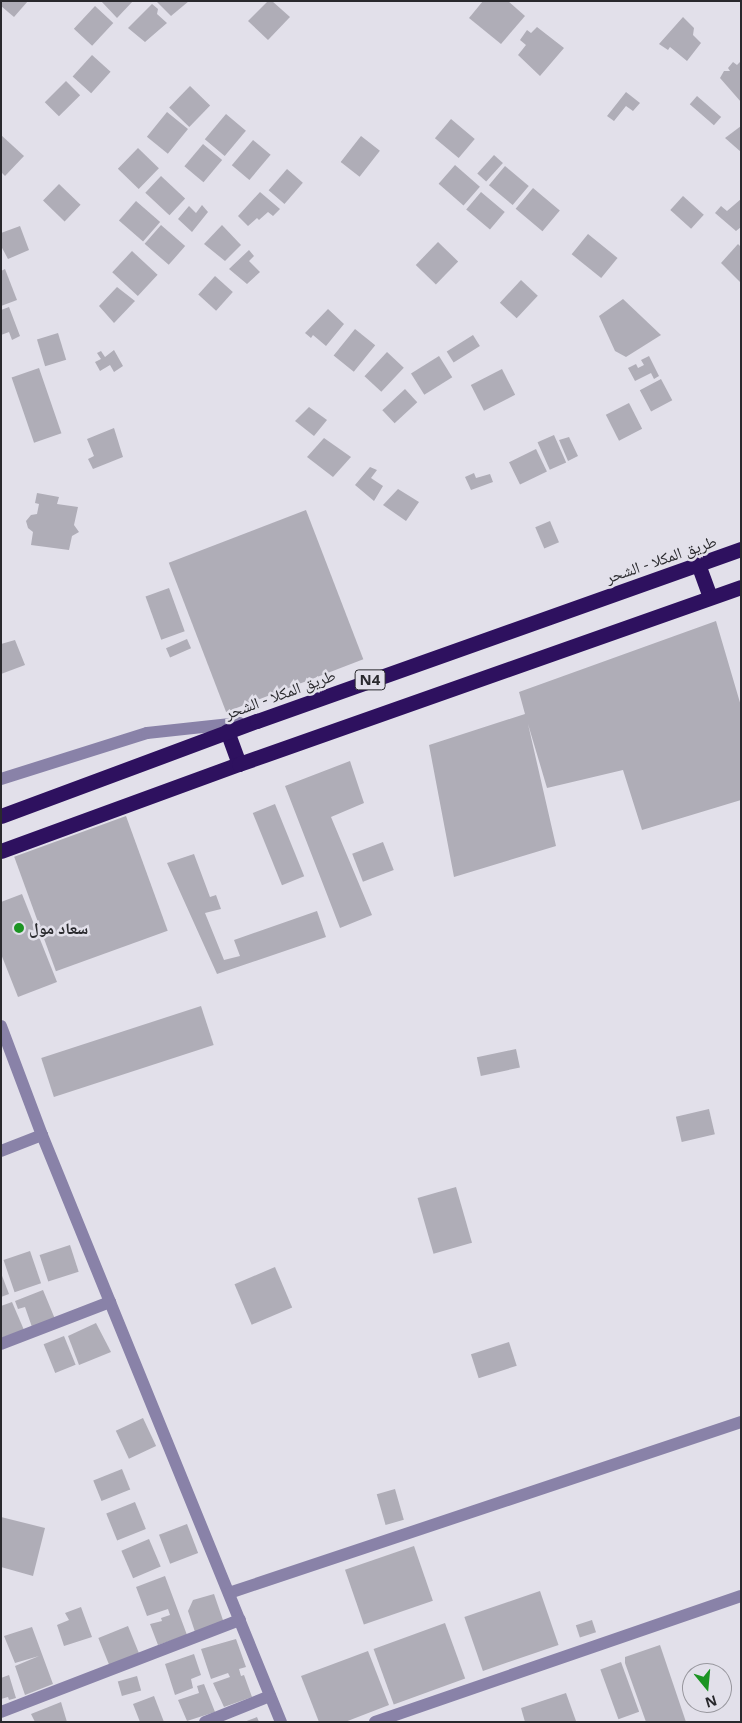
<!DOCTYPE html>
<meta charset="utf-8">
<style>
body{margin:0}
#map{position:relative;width:742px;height:1723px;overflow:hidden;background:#e2e0ea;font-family:"Noto Sans","Noto Naskh Arabic",sans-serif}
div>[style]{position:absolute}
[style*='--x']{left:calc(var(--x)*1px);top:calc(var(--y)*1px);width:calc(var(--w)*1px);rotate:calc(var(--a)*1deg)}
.building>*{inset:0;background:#afadb7;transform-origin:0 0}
.minor>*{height:12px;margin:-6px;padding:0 6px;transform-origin:6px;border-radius:6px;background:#8982a8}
.highway>*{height:15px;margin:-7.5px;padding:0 7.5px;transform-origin:7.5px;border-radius:7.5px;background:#2e115f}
.dots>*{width:14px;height:14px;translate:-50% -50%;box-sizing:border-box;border:2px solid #e2e0ea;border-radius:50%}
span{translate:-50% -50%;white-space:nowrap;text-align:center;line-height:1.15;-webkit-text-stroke:5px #e2e0ea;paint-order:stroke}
.shield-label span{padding:1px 4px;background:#e2e0ea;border:1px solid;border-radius:4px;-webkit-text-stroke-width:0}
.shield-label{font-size:15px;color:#29292d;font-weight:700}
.street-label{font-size:16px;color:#29292d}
.poi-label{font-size:16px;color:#29292d;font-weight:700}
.left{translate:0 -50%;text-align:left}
.frame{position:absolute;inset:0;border:2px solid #29292d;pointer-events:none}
.north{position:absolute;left:682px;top:1663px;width:50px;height:50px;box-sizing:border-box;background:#e2e0ea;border:1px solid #98979e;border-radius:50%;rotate:163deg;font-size:14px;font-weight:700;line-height:20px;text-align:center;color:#29292d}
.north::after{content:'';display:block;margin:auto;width:18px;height:22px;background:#1c9423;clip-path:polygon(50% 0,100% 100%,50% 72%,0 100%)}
</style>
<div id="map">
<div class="building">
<div style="clip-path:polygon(1px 1px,28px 1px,14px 17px,1px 6px)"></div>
<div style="clip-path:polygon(101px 1px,133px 1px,117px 18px)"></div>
<div style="clip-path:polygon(156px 1px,189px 1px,171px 16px)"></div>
<div style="clip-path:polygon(268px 1px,272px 1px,290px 17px,268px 40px,248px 21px)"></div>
<div style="clip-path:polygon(483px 1px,508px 1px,525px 16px,501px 44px,469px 18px)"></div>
<div style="clip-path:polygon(152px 4px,158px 9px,157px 14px,167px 23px,145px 42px,128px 28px)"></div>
<div style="left:95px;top:6px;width:25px;height:31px;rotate:43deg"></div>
<div style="clip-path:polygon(683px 17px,694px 28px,693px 35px,701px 43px,687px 61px,670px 47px,668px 50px,659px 44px)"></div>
<div style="clip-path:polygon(537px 27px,564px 48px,540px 76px,518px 55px,526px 45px,520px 40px,527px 30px,531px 33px)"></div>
<div style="left:92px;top:55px;width:25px;height:29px;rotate:42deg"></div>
<div style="clip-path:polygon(741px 61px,741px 102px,720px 78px,724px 71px,730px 71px,728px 68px,733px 62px,737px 65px)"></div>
<div style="left:66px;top:81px;width:20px;height:30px;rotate:45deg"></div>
<div style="left:190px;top:86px;width:28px;height:30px;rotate:44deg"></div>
<div style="clip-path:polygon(626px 92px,640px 103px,633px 111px,626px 106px,614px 121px,607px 116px)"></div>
<div style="left:697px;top:96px;width:32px;height:11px;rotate:41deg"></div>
<div style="left:167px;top:112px;width:27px;height:32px;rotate:39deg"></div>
<div style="left:226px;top:114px;width:26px;height:33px;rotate:40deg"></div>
<div style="left:451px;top:119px;width:31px;height:25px;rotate:40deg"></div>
<div style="clip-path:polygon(741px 126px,741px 152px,725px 138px)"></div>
<div style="clip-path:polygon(1px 135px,24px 156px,5px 176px,1px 172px)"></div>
<div style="left:361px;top:136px;width:24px;height:33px;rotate:38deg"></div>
<div style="left:253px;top:140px;width:23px;height:33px;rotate:40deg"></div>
<div style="left:203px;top:144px;width:25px;height:29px;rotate:40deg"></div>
<div style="left:138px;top:148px;width:29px;height:29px;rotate:44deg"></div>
<div style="left:494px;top:155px;width:12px;height:25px;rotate:42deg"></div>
<div style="left:455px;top:165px;width:33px;height:25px;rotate:41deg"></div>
<div style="left:505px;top:166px;width:31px;height:25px;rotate:40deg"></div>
<div style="left:287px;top:169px;width:21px;height:28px;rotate:41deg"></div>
<div style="left:161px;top:176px;width:33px;height:23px;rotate:43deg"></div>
<div style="left:59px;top:184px;width:30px;height:23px;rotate:44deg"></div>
<div style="left:533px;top:188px;width:35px;height:27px;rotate:40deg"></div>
<div style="clip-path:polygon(260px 192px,280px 209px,273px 216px,268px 212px,259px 220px,257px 218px,248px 226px,238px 216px)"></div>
<div style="left:481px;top:192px;width:31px;height:23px;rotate:40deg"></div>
<div style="left:683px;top:196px;width:28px;height:19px;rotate:42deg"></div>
<div style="clip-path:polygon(741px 199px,741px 227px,736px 231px,715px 213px,721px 206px,727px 211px)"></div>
<div style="left:136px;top:201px;width:32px;height:26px;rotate:41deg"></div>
<div style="clip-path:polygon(202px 205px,208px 212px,192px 232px,178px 219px,189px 206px,196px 213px)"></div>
<div style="left:161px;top:225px;width:32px;height:25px;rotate:41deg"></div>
<div style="clip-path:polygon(222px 225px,241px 245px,225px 261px,204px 244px)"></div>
<div style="clip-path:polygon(20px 226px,29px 250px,8px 259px,1px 246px,1px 233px)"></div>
<div style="left:588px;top:234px;width:38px;height:26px;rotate:39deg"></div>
<div style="left:438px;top:242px;width:28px;height:32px;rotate:44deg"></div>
<div style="clip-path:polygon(738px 244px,741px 247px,741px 283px,721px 263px)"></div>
<div style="clip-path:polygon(249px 250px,254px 256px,249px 261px,260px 272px,247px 284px,229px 269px)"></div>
<div style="left:132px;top:251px;width:35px;height:29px;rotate:43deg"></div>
<div style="clip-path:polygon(5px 269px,17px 300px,1px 306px,1px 271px)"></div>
<div style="left:215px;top:276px;width:24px;height:25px;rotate:42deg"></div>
<div style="left:521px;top:280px;width:23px;height:31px;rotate:43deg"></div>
<div style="clip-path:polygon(117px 287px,135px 301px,114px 323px,99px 306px)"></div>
<div style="clip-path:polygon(623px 299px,661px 335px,626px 357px,615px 351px,599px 316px)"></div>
<div style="clip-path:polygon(9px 307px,20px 336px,12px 340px,9px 332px,1px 335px,1px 310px)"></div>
<div style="clip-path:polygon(328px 309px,344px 324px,326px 346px,313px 335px,311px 338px,305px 333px)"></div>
<div style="left:355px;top:329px;width:26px;height:34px;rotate:39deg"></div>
<div style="left:58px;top:333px;width:28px;height:22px;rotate:73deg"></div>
<div style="left:473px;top:335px;width:13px;height:31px;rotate:58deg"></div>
<div style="clip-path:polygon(114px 350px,123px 366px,114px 372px,110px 365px,100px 371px,95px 362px,101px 359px,97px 353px,101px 351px,105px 357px)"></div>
<div style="left:387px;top:352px;width:23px;height:33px;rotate:43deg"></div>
<div style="left:439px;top:356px;width:25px;height:33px;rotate:58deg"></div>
<div style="clip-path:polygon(649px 356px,659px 376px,654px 379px,651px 373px,635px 381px,628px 368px,636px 364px,638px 368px,644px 365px,641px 360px)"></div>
<div style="left:39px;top:368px;width:69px;height:29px;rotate:71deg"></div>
<div style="left:502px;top:369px;width:29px;height:35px;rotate:63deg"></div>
<div style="left:661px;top:379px;width:24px;height:24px;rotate:62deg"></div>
<div style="left:405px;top:389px;width:18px;height:31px;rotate:47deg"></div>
<div style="left:629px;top:403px;width:29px;height:26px;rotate:63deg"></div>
<div style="clip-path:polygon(309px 407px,327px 420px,314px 436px,295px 421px)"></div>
<div style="clip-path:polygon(114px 428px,123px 457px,93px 469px,88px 459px,94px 456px,87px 439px)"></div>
<div style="left:554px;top:435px;width:30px;height:18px;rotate:66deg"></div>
<div style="clip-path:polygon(569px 437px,578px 456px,568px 461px,559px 440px)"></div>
<div style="clip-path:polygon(324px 438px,351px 457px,333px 477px,307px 457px)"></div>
<div style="left:536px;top:449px;width:25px;height:30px;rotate:64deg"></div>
<div style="clip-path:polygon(370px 467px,377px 470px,371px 478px,383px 486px,374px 501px,355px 485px)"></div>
<div style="clip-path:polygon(474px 473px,476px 478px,490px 474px,493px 482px,471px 490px,465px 477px)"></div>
<div style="clip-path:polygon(398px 489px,419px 502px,406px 521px,383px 505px)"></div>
<div style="clip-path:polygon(37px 493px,59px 497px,57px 504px,78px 507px,74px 525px,79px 532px,72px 536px,69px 550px,31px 545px,33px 532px,28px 528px,26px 521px,31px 515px,37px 514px,39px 504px,35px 503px)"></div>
<div style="left:306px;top:510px;width:160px;height:147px;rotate:69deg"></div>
<div style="left:550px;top:521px;width:23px;height:16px;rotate:67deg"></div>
<div style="left:169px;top:588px;width:46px;height:25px;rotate:70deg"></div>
<div style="clip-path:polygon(716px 621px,741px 706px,741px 800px,642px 830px,623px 770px,547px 788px,528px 724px,556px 846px,454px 877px,429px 745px,525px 714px,519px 692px)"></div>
<div style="left:187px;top:639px;width:10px;height:23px;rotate:66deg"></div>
<div style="clip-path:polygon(15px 640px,25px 665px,1px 674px,1px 644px)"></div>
<div style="clip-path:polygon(350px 761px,364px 803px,331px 817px,372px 915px,340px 928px,285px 786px)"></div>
<div style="left:275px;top:804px;width:78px;height:24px;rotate:68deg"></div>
<div style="left:126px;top:816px;width:122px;height:119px;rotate:70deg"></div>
<div style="left:383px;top:842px;width:30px;height:33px;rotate:69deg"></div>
<div style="clip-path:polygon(194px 854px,210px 897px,216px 895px,221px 909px,205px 913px,224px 960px,240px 956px,234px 940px,317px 911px,326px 937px,217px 974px,167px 863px)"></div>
<div style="clip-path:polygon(22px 894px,57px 982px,18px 997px,1px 954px,1px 902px)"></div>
<div style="left:201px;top:1006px;width:41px;height:168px;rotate:72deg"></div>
<div style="left:516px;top:1049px;width:19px;height:40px;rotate:78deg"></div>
<div style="left:709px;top:1109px;width:26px;height:34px;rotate:77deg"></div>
<div style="left:456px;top:1187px;width:58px;height:40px;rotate:74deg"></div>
<div style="left:70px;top:1245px;width:28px;height:32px;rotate:72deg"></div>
<div style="left:30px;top:1251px;width:34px;height:28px;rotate:71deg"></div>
<div style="left:275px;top:1267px;width:44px;height:44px;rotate:67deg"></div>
<div style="clip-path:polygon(1px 1273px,9px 1294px,1px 1297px)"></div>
<div style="clip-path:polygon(43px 1290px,55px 1319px,32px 1327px,25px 1307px,18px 1309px,15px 1301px)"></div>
<div style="clip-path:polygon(12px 1302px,24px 1330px,1px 1338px,1px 1306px)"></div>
<div style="clip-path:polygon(96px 1323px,111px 1352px,79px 1365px,68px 1336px)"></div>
<div style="left:64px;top:1336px;width:31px;height:22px;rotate:68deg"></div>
<div style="left:509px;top:1342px;width:25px;height:40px;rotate:72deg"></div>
<div style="left:143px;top:1418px;width:31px;height:30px;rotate:65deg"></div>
<div style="left:122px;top:1469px;width:22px;height:31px;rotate:68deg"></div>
<div style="left:395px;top:1489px;width:32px;height:19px;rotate:74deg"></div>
<div style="left:135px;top:1502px;width:29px;height:31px;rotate:68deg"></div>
<div style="clip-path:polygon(1px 1517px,45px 1528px,33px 1576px,1px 1567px)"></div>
<div style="left:187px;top:1524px;width:31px;height:30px;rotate:69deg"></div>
<div style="left:149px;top:1539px;width:30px;height:30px;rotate:67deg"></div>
<div style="left:414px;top:1546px;width:58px;height:73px;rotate:71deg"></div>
<div style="clip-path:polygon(165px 1576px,187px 1635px,158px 1645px,150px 1624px,162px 1621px,161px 1618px,170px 1615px,168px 1609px,147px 1616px,136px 1587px)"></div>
<div style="left:540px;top:1591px;width:57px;height:80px;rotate:71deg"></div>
<div style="clip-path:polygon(214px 1594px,224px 1623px,195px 1632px,188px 1611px,193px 1600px)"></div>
<div style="clip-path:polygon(81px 1607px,92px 1637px,64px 1646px,57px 1625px,69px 1620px,65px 1613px)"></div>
<div style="left:592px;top:1620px;width:13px;height:17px;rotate:72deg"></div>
<div style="left:445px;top:1623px;width:59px;height:76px;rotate:70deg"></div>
<div style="left:128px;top:1626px;width:29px;height:32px;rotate:68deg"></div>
<div style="clip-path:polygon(32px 1627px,53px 1684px,25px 1695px,15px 1666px,39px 1656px,15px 1663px,4px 1636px)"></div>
<div style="clip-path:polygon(236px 1639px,246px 1667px,239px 1669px,241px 1676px,244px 1675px,252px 1697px,224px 1707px,213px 1683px,230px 1677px,228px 1673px,211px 1679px,201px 1649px)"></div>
<div style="clip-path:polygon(660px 1645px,686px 1722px,646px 1722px,625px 1663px,625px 1657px)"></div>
<div style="clip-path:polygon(368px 1651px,389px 1705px,345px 1722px,319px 1722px,301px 1676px)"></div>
<div style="clip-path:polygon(194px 1654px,201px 1675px,191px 1679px,193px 1688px,175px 1695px,165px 1664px)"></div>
<div style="left:621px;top:1662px;width:53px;height:22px;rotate:70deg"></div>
<div style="clip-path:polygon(9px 1675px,16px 1698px,9px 1700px,8px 1697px,1px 1699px,1px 1678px)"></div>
<div style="left:137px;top:1676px;width:15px;height:20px;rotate:74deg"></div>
<div style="clip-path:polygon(204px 1684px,215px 1712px,187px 1721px,178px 1700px,199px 1693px,197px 1686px)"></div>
<div style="clip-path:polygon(566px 1693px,576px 1721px,525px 1722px,521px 1708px)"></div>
<div style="clip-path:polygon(154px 1696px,164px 1722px,140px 1722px,133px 1704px)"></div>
<div style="clip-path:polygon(61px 1702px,67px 1722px,35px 1722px,31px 1714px)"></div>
<div style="clip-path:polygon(257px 1717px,259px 1722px,244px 1722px)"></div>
</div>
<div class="minor">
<div style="--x:1;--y:779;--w:153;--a:-17.5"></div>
<div style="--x:147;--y:733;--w:93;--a:-6.2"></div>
<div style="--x:1;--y:1026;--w:116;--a:69.4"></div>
<div style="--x:42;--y:1135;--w:634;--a:67.85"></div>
<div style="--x:1;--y:1151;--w:44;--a:-21.3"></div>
<div style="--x:1;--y:1344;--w:117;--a:-21.1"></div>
<div style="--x:229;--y:1593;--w:540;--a:-18.47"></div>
<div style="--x:1;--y:1712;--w:256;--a:-21.1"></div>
<div style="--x:205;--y:1722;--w:70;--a:-21.8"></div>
<div style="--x:375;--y:1722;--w:387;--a:-19"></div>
</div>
<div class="highway">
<div style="--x:698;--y:564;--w:35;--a:70"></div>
<div style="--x:227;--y:731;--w:35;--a:70"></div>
<div style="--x:1;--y:816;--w:273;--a:-20.4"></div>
<div style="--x:257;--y:721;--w:514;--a:-19.56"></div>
<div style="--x:1;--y:851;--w:253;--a:-20.1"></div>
<div style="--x:239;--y:764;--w:532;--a:-19.42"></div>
</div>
<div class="dots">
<div style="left:19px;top:928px;background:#1c9423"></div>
</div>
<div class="shield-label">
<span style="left:370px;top:680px">N4</span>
</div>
<div class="street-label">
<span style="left:661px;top:559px;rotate:-19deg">طريق المكلا - الشحر</span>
<span style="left:280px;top:694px;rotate:-20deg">طريق المكلا - الشحر</span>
</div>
<div class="poi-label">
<span class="left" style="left:29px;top:928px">سعاد مول</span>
</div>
<div class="frame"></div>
<div class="north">N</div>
</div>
